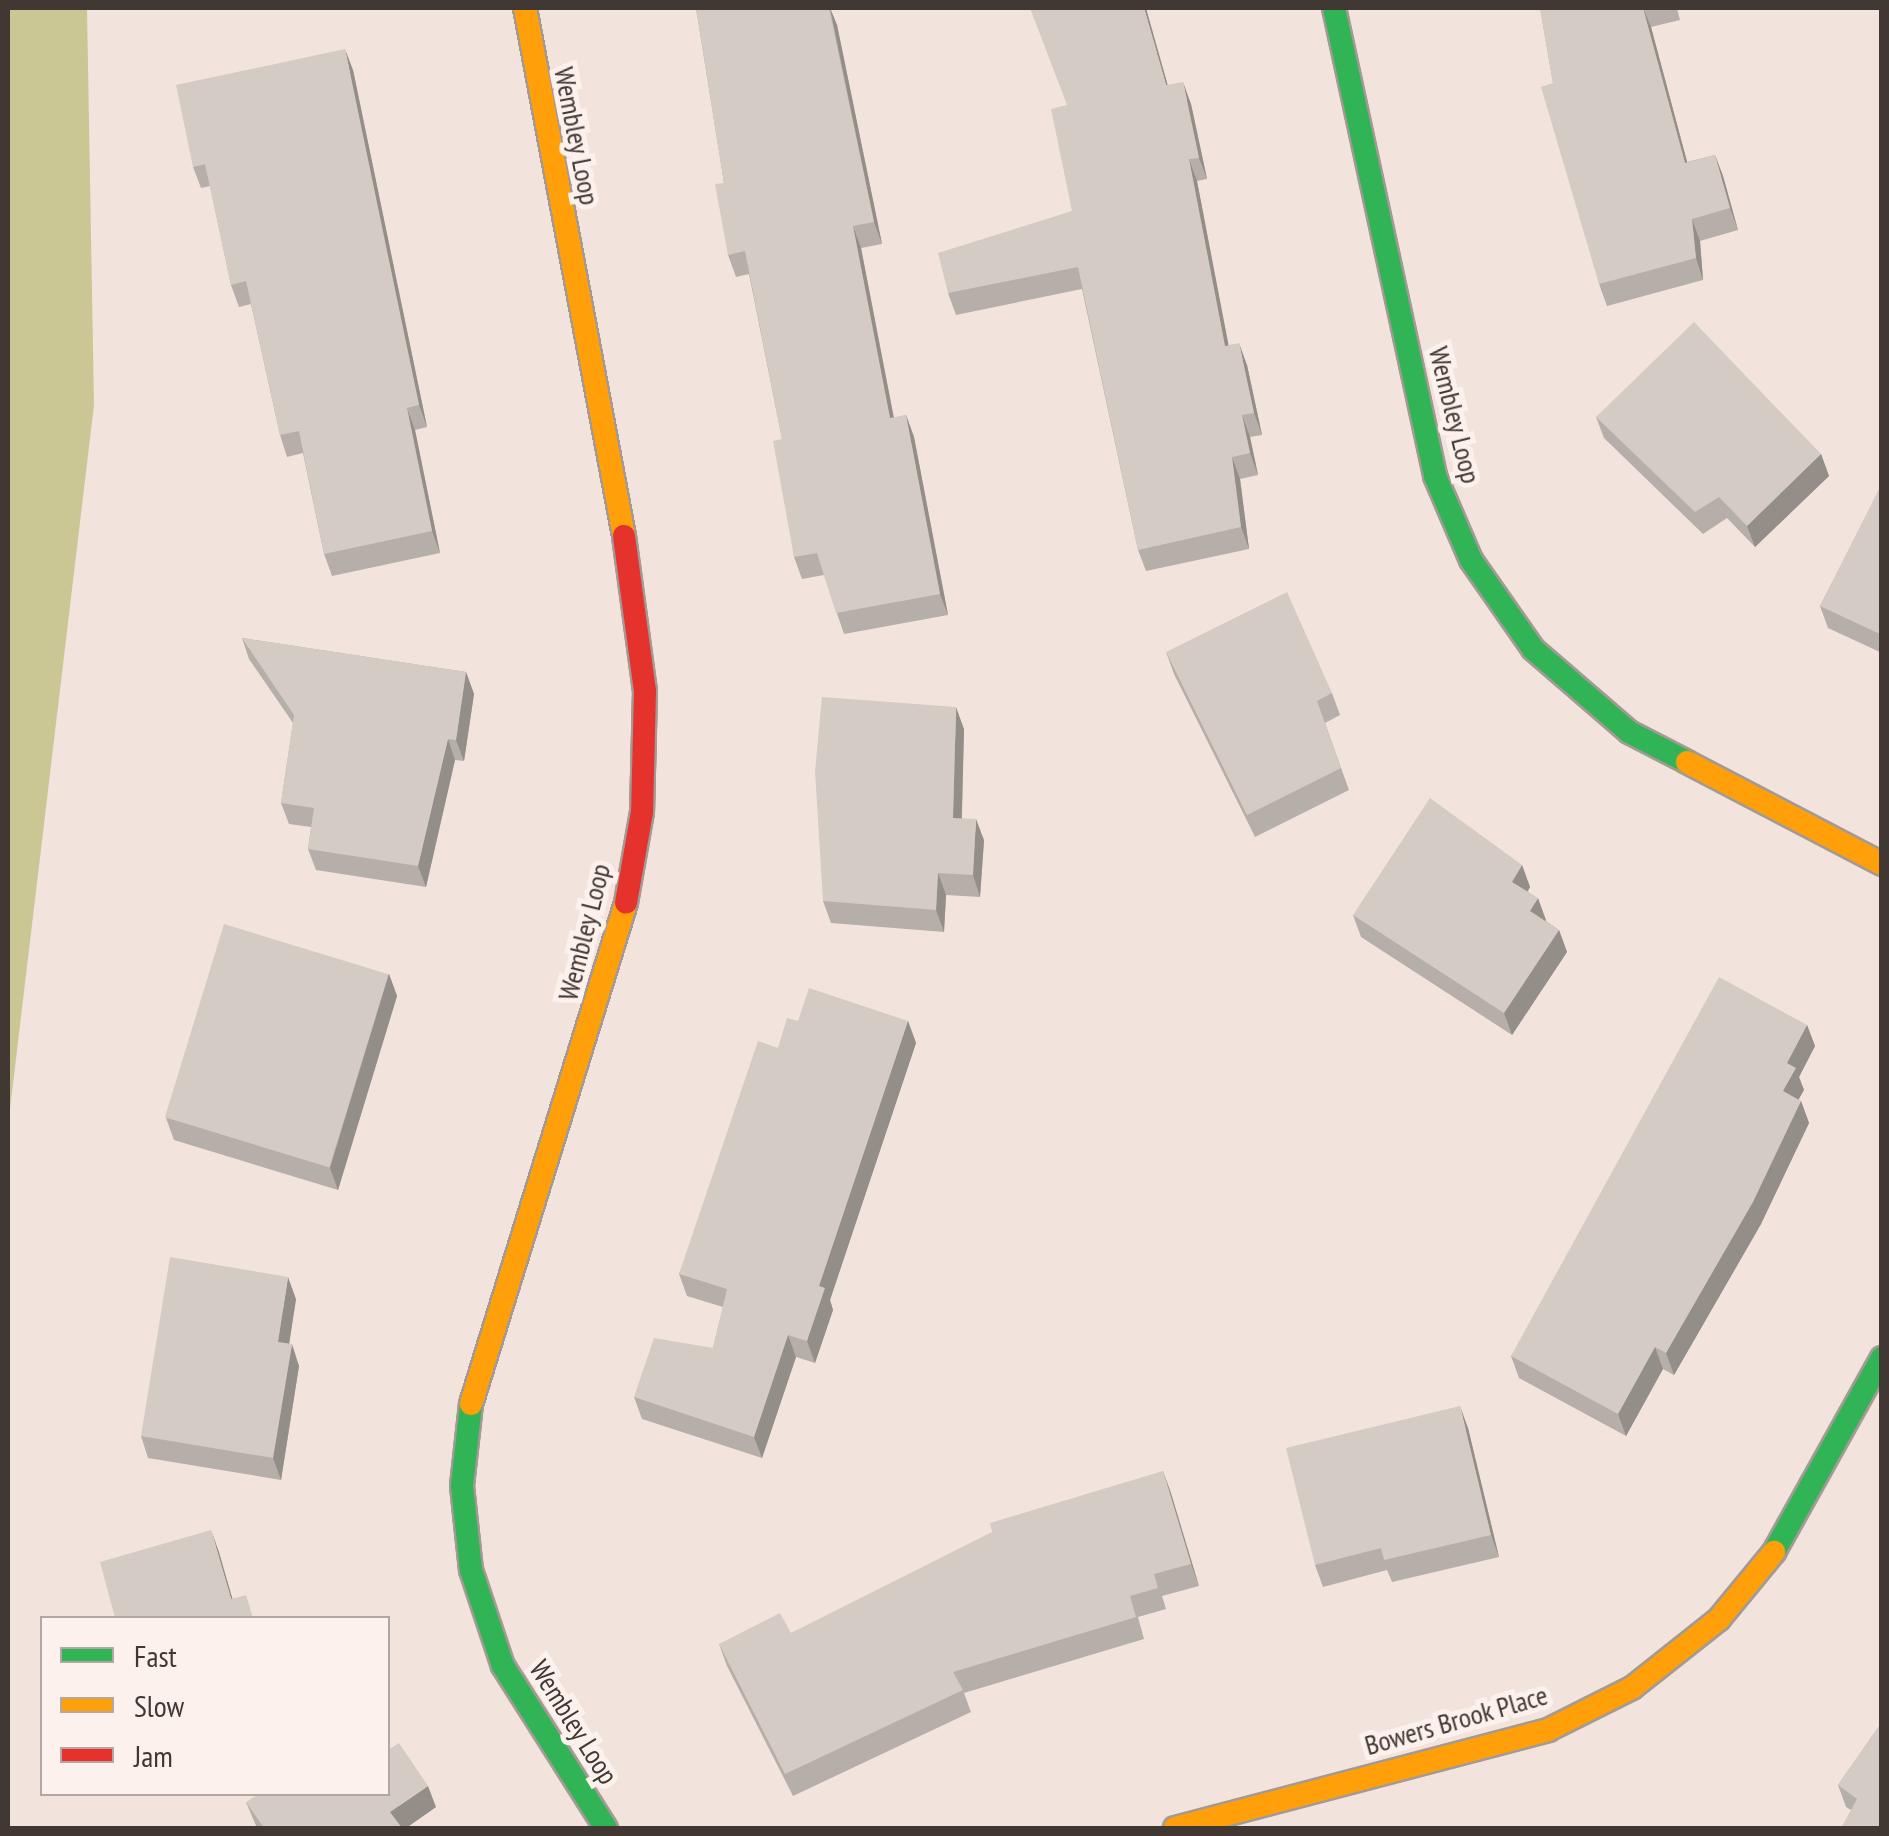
<!DOCTYPE html>
<style>
body{margin:0}
#map{position:relative;width:1889px;height:1836px;overflow:hidden;background:#f2e4dd;font-family:"PT Sans Narrow",sans-serif}
div>[style]{position:absolute}
[style*='--x']{left:calc(var(--x)*1px);top:calc(var(--y)*1px);width:calc(var(--w)*1px);rotate:calc(var(--a)*1deg)}
.forest>*{inset:0;background:#cac795}
.roads{filter:drop-shadow(2px 0 #a49a95) drop-shadow(-2px 0 #a49a95) drop-shadow(0 2px #a49a95) drop-shadow(0 -2px #a49a95)}
.fast>*{height:22px;margin:-11px;padding:0 11px;transform-origin:11px;border-radius:11px;background:#30b455}
.slow>*{height:22px;margin:-11px;padding:0 11px;transform-origin:11px;border-radius:11px;background:#ff9f0a}
.jam>*{height:22px;margin:-11px;padding:0 11px;transform-origin:11px;border-radius:11px;background:#e5322d}
.wall>*{inset:0;background:#b6afa9}
.shaded-wall>*{inset:0;background:#948e89}
.building>*{inset:0;background:#d4cbc4;transform-origin:0 0}
span{translate:-50% -50%;white-space:nowrap;text-align:center;line-height:1.15;-webkit-text-stroke:10px #fcf1ec;paint-order:stroke}
.street-label{font-size:28px;color:#423833}
.frame{position:absolute;inset:0;border:10px solid #423833;pointer-events:none}
.legend{position:absolute;left:40px;top:1616px;width:350px;height:180px;box-sizing:border-box;background:#fcf1ec;border:2px solid #b2a7a2;margin:0;padding:12px 18px;list-style:none;font-size:30px;color:#423833}
.legend li{display:flex;align-items:center;gap:20px;height:50px}
.legend b{width:50px;border:2px solid #b2a7a2}
</style>
<div id="map">
<div class="forest">
<div style="clip-path:polygon(8px 8px,87px 8px,94px 405px,8px 1126px)"></div>
</div>
<div class="roads">
<div class="fast">
<div style="--x:1334;--y:8;--w:479;--a:77.8"></div>
<div style="--x:1435;--y:476;--w:91;--a:66.8"></div>
<div style="--x:1471;--y:560;--w:108;--a:55.1"></div>
<div style="--x:1533;--y:649;--w:127;--a:40.8"></div>
<div style="--x:1629;--y:732;--w:65;--a:27.3"></div>
<div style="--x:471;--y:1404;--w:82;--a:96.3"></div>
<div style="--x:462;--y:1486;--w:84;--a:83.9"></div>
<div style="--x:471;--y:1570;--w:101;--a:71.6"></div>
<div style="--x:503;--y:1666;--w:192;--a:57.6"></div>
<div style="--x:1774;--y:1552;--w:222;--a:-60.9"></div>
</div>
<div class="slow">
<div style="--x:525;--y:8;--w:537;--a:79.38"></div>
<div style="--x:1687;--y:762;--w:220;--a:27.6"></div>
<div style="--x:471;--y:1404;--w:524;--a:-72.81"></div>
<div style="--x:1175;--y:1828;--w:386;--a:-14.7"></div>
<div style="--x:1548;--y:1730;--w:94;--a:-26.6"></div>
<div style="--x:1632;--y:1688;--w:111;--a:-38.4"></div>
<div style="--x:1719;--y:1619;--w:87;--a:-50.6"></div>
</div>
<div class="jam">
<div style="--x:624;--y:536;--w:156;--a:82.3"></div>
<div style="--x:645;--y:691;--w:121;--a:91.4"></div>
<div style="--x:642;--y:812;--w:92;--a:100"></div>
</div>
</div>
<div class="wall">
<div style="clip-path:polygon(689px 8px,830px 8px,837px 25px,882px 244px,861px 248px,894px 418px,906px 415px,914px 437px,948px 615px,844px 634px,824px 575px,802px 579px,794px 557px,782px 439px,749px 274px,736px 277px,728px 255px,724px 183px,696px 8px)"></div>
<div style="clip-path:polygon(1540px 8px,1677px 8px,1680px 20px,1651px 27px,1687px 162px,1715px 155px,1723px 176px,1738px 230px,1700px 241px,1703px 280px,1607px 306px,1599px 284px,1553px 83px)"></div>
<div style="clip-path:polygon(353px 70px,427px 427px,415px 430px,440px 553px,332px 576px,324px 554px,303px 453px,287px 457px,280px 435px,251px 304px,239px 307px,231px 285px,210px 186px,201px 188px,193px 167px)"></div>
<div style="clip-path:polygon(1168px 85px,1191px 104px,1207px 179px,1197px 181px,1228px 345px,1247px 365px,1262px 435px,1250px 437px,1258px 475px,1240px 479px,1249px 549px,1146px 571px,1138px 550px,1082px 289px,956px 315px,948px 293px,1072px 211px,1067px 106px)"></div>
<div style="clip-path:polygon(1596px 417px,1821px 454px,1829px 476px,1755px 547px,1727px 518px,1703px 534px,1604px 438px)"></div>
<div style="clip-path:polygon(1882px 486px,1882px 653px,1828px 628px,1820px 606px)"></div>
<div style="clip-path:polygon(242px 638px,466px 672px,474px 694px,464px 761px,455px 760px,426px 887px,316px 870px,308px 849px,311px 827px,289px 824px,281px 803px,293px 723px,249px 659px)"></div>
<div style="clip-path:polygon(1166px 652px,1332px 693px,1340px 715px,1325px 723px,1349px 790px,1255px 837px,1174px 674px)"></div>
<div style="clip-path:polygon(964px 729px,962px 818px,984px 840px,980px 897px,946px 895px,944px 932px,831px 923px,823px 901px)"></div>
<div style="clip-path:polygon(1522px 865px,1530px 887px,1528px 891px,1546px 921px,1559px 930px,1567px 952px,1512px 1035px,1361px 937px,1353px 915px)"></div>
<div style="clip-path:polygon(389px 974px,397px 996px,338px 1190px,174px 1140px,166px 1118px)"></div>
<div style="clip-path:polygon(798px 1021px,908px 1021px,916px 1043px,830px 1300px,833px 1310px,815px 1363px,796px 1357px,762px 1458px,642px 1419px,634px 1397px,713px 1348px,723px 1307px,687px 1296px,679px 1274px,778px 1048px)"></div>
<div style="clip-path:polygon(1807px 1025px,1815px 1046px,1799px 1077px,1804px 1090px,1798px 1099px,1801px 1101px,1809px 1123px,1761px 1224px,1674px 1375px,1663px 1369px,1626px 1436px,1519px 1378px,1511px 1356px)"></div>
<div style="clip-path:polygon(296px 1299px,289px 1344px,299px 1366px,281px 1480px,148px 1458px,141px 1436px)"></div>
<div style="clip-path:polygon(1468px 1428px,1499px 1557px,1392px 1582px,1387px 1570px,1323px 1587px,1315px 1565px)"></div>
<div style="clip-path:polygon(1163px 1471px,1199px 1586px,1162px 1596px,1166px 1609px,1138px 1617px,1144px 1639px,964px 1693px,971px 1712px,793px 1796px,727px 1666px,719px 1644px,791px 1633px)"></div>
<div style="clip-path:polygon(1882px 1722px,1882px 1828px,1846px 1807px,1838px 1785px)"></div>
<div style="clip-path:polygon(246px 1802px,436px 1807px,406px 1828px,257px 1828px)"></div>
</div>
<div class="shaded-wall">
<div style="clip-path:polygon(830px 8px,837px 25px,882px 244px,874px 222px)"></div>
<div style="clip-path:polygon(1144px 8px,1146px 8px,1174px 107px,1166px 85px)"></div>
<div style="clip-path:polygon(1643px 8px,1651px 27px,1693px 184px,1685px 163px)"></div>
<div style="clip-path:polygon(345px 49px,353px 70px,427px 427px,419px 405px)"></div>
<div style="clip-path:polygon(1183px 82px,1191px 104px,1207px 179px,1199px 158px)"></div>
<div style="clip-path:polygon(1715px 155px,1723px 176px,1738px 230px,1730px 208px)"></div>
<div style="clip-path:polygon(1189px 159px,1197px 181px,1233px 368px,1225px 346px)"></div>
<div style="clip-path:polygon(1692px 219px,1700px 241px,1703px 280px,1696px 258px)"></div>
<div style="clip-path:polygon(853px 226px,861px 248px,898px 440px,890px 418px)"></div>
<div style="clip-path:polygon(1239px 343px,1247px 365px,1262px 435px,1254px 413px)"></div>
<div style="clip-path:polygon(407px 408px,415px 430px,440px 553px,432px 531px)"></div>
<div style="clip-path:polygon(906px 415px,914px 437px,948px 615px,940px 594px)"></div>
<div style="clip-path:polygon(1242px 415px,1250px 437px,1258px 475px,1250px 453px)"></div>
<div style="clip-path:polygon(1821px 454px,1829px 476px,1755px 547px,1747px 526px)"></div>
<div style="clip-path:polygon(1232px 457px,1240px 479px,1249px 549px,1241px 527px)"></div>
<div style="clip-path:polygon(466px 672px,474px 694px,464px 761px,456px 740px)"></div>
<div style="clip-path:polygon(956px 707px,964px 729px,961px 840px,953px 818px)"></div>
<div style="clip-path:polygon(448px 739px,455px 760px,426px 887px,418px 866px)"></div>
<div style="clip-path:polygon(976px 819px,984px 840px,980px 897px,973px 875px)"></div>
<div style="clip-path:polygon(1522px 865px,1530px 887px,1520px 903px,1512px 882px)"></div>
<div style="clip-path:polygon(938px 873px,946px 895px,944px 932px,936px 910px)"></div>
<div style="clip-path:polygon(1538px 898px,1546px 920px,1538px 932px,1530px 911px)"></div>
<div style="clip-path:polygon(1559px 930px,1567px 952px,1512px 1035px,1504px 1013px)"></div>
<div style="clip-path:polygon(389px 974px,397px 996px,338px 1190px,330px 1168px)"></div>
<div style="clip-path:polygon(908px 1021px,916px 1043px,830px 1300px,833px 1310px,815px 1363px,807px 1341px,819px 1286px)"></div>
<div style="clip-path:polygon(1807px 1025px,1815px 1046px,1799px 1077px,1804px 1090px,1791px 1113px,1783px 1091px,1787px 1063px)"></div>
<div style="clip-path:polygon(1801px 1101px,1809px 1123px,1761px 1224px,1674px 1375px,1666px 1353px)"></div>
<div style="clip-path:polygon(288px 1277px,296px 1299px,286px 1364px,278px 1342px)"></div>
<div style="clip-path:polygon(788px 1335px,796px 1357px,762px 1458px,754px 1437px)"></div>
<div style="clip-path:polygon(292px 1344px,299px 1366px,281px 1480px,273px 1458px)"></div>
<div style="clip-path:polygon(1655px 1347px,1663px 1369px,1626px 1436px,1618px 1414px)"></div>
<div style="clip-path:polygon(1460px 1406px,1468px 1428px,1499px 1557px,1491px 1535px)"></div>
<div style="clip-path:polygon(1163px 1471px,1171px 1493px,1199px 1586px,1191px 1564px)"></div>
<div style="clip-path:polygon(211px 1530px,219px 1552px,238px 1618px,231px 1599px)"></div>
<div style="clip-path:polygon(428px 1786px,436px 1807px,406px 1828px,396px 1828px,390px 1812px)"></div>
</div>
<div class="building">
<div style="clip-path:polygon(696px 8px,829px 8px,874px 222px,853px 226px,890px 418px,906px 415px,940px 594px,836px 613px,817px 553px,794px 557px,773px 441px,782px 439px,745px 251px,728px 255px,715px 184px,724px 183px)"></div>
<div style="clip-path:polygon(1030px 8px,1144px 8px,1166px 85px,1183px 82px,1199px 158px,1189px 159px,1225px 346px,1239px 343px,1254px 413px,1242px 415px,1250px 453px,1232px 457px,1241px 527px,1138px 550px,1078px 267px,948px 293px,938px 253px,1072px 211px,1051px 109px,1067px 105px)"></div>
<div style="clip-path:polygon(1540px 8px,1643px 8px,1685px 163px,1715px 155px,1730px 208px,1692px 219px,1696px 258px,1599px 284px,1541px 87px,1553px 83px)"></div>
<div style="clip-path:polygon(345px 49px,419px 405px,407px 408px,432px 531px,324px 554px,299px 431px,280px 435px,246px 281px,231px 285px,205px 164px,193px 167px,176px 85px)"></div>
<div style="clip-path:polygon(1694px 322px,1821px 454px,1747px 526px,1719px 497px,1695px 512px,1596px 417px)"></div>
<div style="clip-path:polygon(1881px 485px,1882px 486px,1882px 635px,1820px 606px)"></div>
<div style="clip-path:polygon(1287px 592px,1332px 693px,1317px 701px,1341px 768px,1247px 815px,1166px 652px)"></div>
<div style="clip-path:polygon(242px 638px,466px 672px,456px 740px,448px 739px,418px 866px,308px 849px,314px 808px,281px 803px,294px 715px)"></div>
<div style="clip-path:polygon(822px 697px,956px 707px,953px 818px,976px 819px,973px 875px,938px 873px,936px 910px,823px 901px,815px 771px)"></div>
<div style="clip-path:polygon(1430px 798px,1522px 865px,1512px 882px,1538px 898px,1530px 911px,1559px 930px,1504px 1013px,1353px 915px)"></div>
<div style="left:224px;top:924px;width:172px;height:202px;rotate:17deg"></div>
<div style="clip-path:polygon(1719px 977px,1807px 1025px,1787px 1063px,1796px 1068px,1783px 1091px,1801px 1101px,1753px 1202px,1666px 1353px,1655px 1347px,1618px 1414px,1511px 1356px)"></div>
<div style="clip-path:polygon(809px 988px,908px 1021px,819px 1286px,825px 1288px,807px 1341px,788px 1335px,754px 1437px,634px 1397px,654px 1338px,713px 1348px,727px 1289px,679px 1274px,758px 1041px,778px 1048px,787px 1018px,798px 1021px)"></div>
<div style="clip-path:polygon(170px 1257px,288px 1277px,278px 1342px,292px 1344px,273px 1458px,141px 1436px)"></div>
<div style="clip-path:polygon(1460px 1406px,1491px 1535px,1384px 1560px,1381px 1548px,1315px 1565px,1286px 1448px)"></div>
<div style="clip-path:polygon(1163px 1471px,1191px 1564px,1154px 1574px,1158px 1588px,1130px 1596px,1136px 1617px,953px 1672px,963px 1690px,785px 1774px,719px 1644px,780px 1613px,791px 1633px,992px 1532px,990px 1523px)"></div>
<div style="clip-path:polygon(211px 1530px,231px 1599px,246px 1595px,253px 1618px,115px 1618px,100px 1562px)"></div>
<div style="clip-path:polygon(1882px 1722px,1882px 1828px,1841px 1828px,1857px 1799px,1838px 1785px)"></div>
<div style="clip-path:polygon(399px 1743px,428px 1786px,390px 1812px,402px 1828px,264px 1828px,246px 1802px,259px 1794px,388px 1794px,388px 1750px)"></div>
</div>
<div class="street-label">
<span style="left:577px;top:136px;rotate:79deg">Wembley Loop</span>
<span style="left:1455px;top:415px;rotate:76deg">Wembley Loop</span>
<span style="left:584px;top:932px;rotate:-76deg">Wembley Loop</span>
<span style="left:1456px;top:1720px;rotate:-16deg">Bowers Brook Place</span>
<span style="left:574px;top:1722px;rotate:58deg">Wembley Loop</span>
</div>
<div class="frame"></div>
<ul class="legend">
<li><b style="height:12px;background:#30b455"></b>Fast</li>
<li><b style="height:12px;background:#ff9f0a"></b>Slow</li>
<li><b style="height:12px;background:#e5322d"></b>Jam</li>
</ul>
</div>
